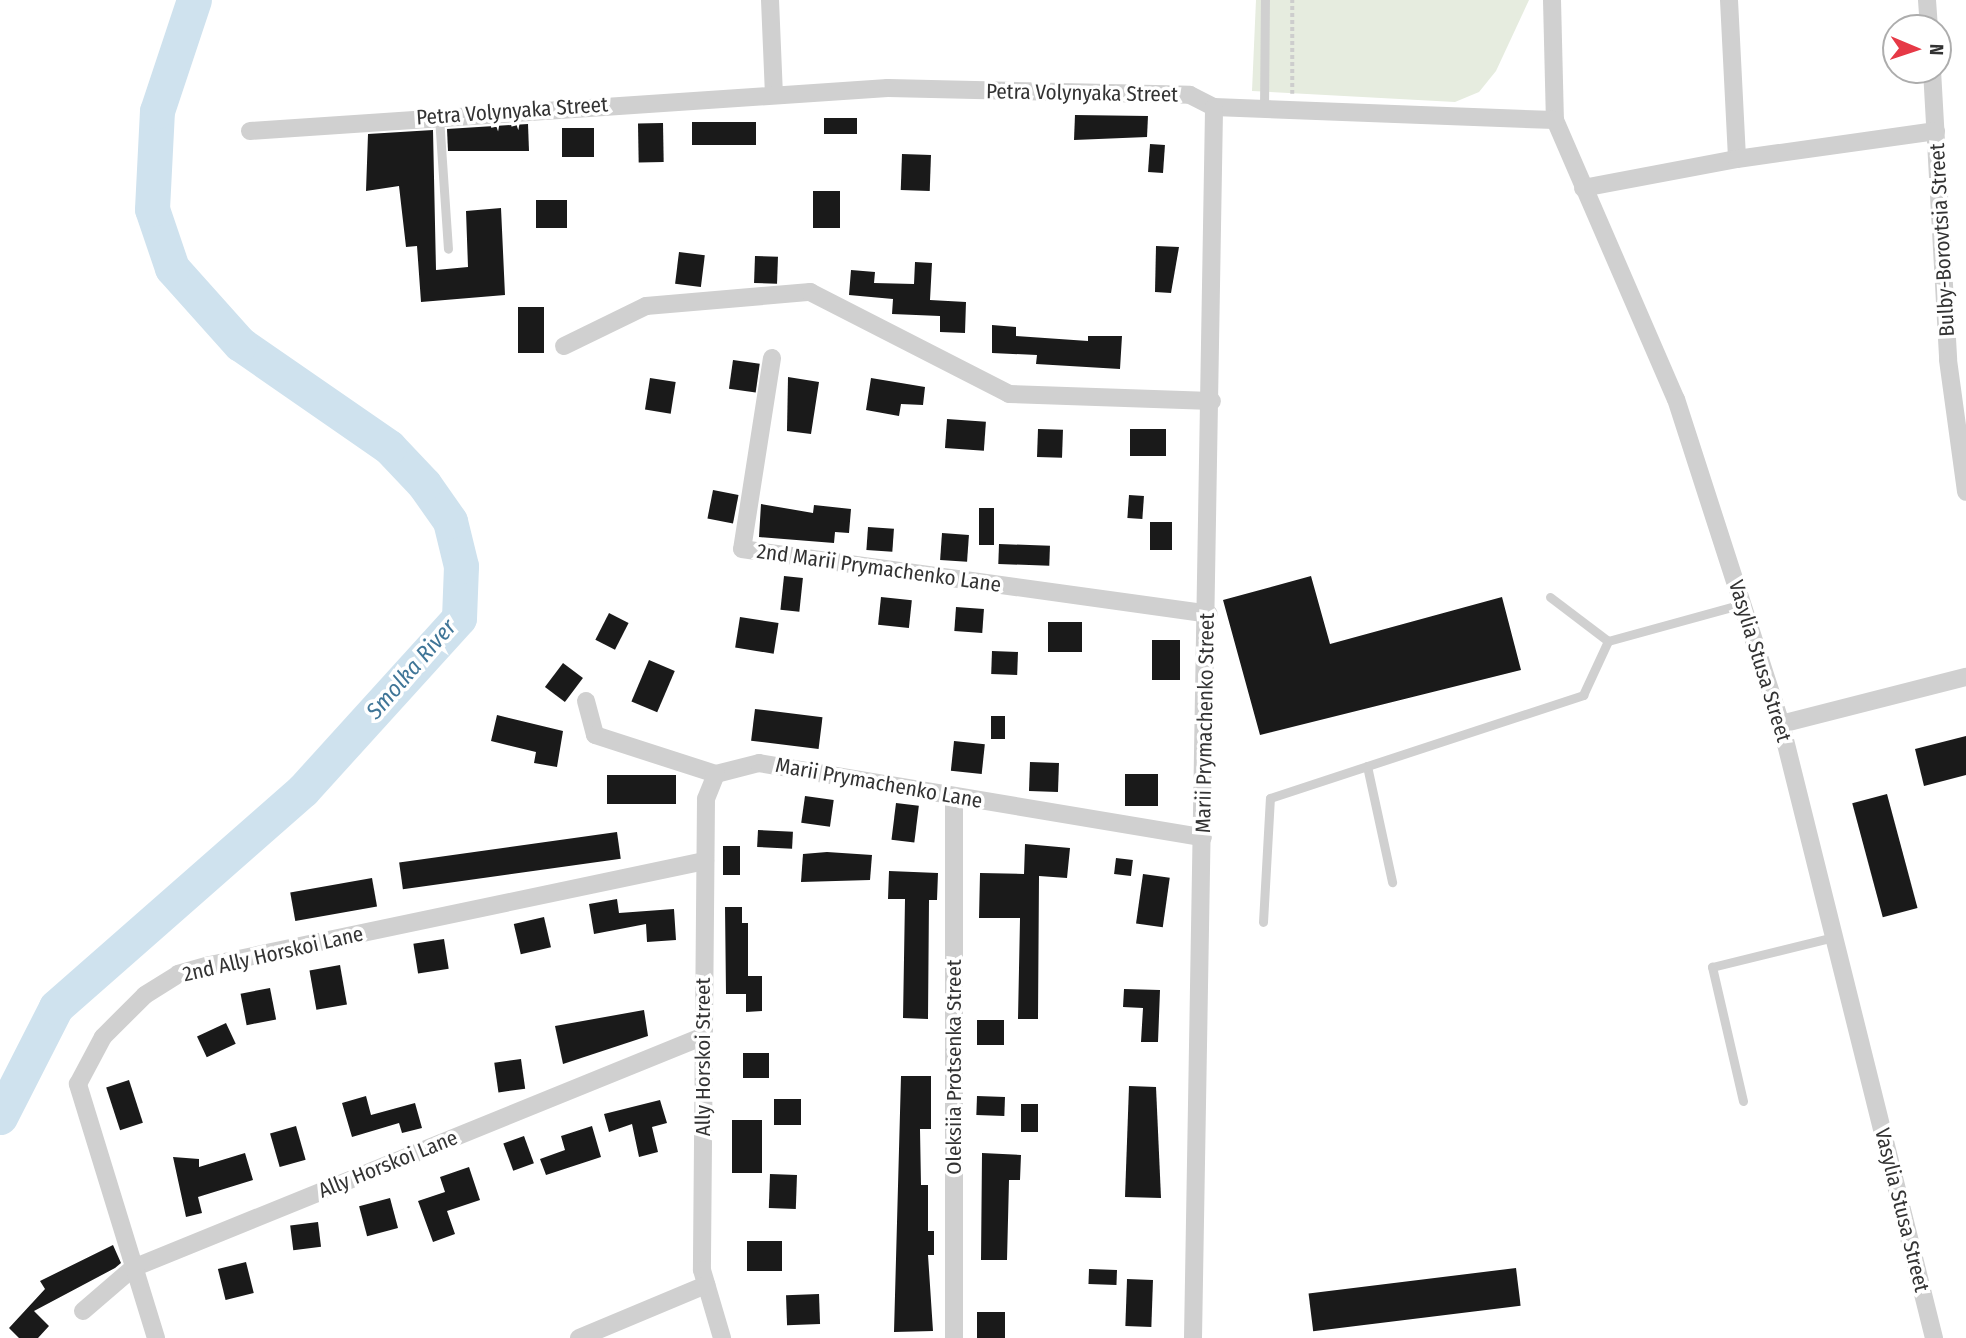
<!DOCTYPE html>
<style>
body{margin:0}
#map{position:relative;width:1966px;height:1338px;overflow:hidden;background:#fff;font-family:"Fira Sans Condensed",sans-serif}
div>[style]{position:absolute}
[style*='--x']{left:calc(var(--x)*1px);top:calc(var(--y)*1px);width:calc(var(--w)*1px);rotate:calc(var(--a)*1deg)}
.green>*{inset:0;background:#e6ecdf}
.river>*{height:35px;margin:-17.5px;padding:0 17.5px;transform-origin:17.5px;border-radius:17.5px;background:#cfe2ee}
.building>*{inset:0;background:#1a1a1a;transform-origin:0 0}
.path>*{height:3.5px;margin-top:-1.75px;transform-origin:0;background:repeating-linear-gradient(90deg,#cdcdcd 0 3.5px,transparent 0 7px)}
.service>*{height:9px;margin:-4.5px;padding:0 4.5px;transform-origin:4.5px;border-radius:4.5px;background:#d0d0d0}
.minor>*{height:18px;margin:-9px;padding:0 9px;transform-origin:9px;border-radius:9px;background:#d0d0d0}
span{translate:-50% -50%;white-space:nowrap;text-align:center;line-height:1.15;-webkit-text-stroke:7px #fff;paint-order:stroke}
.street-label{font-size:21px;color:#333}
.water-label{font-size:23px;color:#3f7597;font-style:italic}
.north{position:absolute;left:1882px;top:14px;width:70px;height:70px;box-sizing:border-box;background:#fff;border:2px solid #adadad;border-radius:50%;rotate:92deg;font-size:19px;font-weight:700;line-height:28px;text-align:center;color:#333}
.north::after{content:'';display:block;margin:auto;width:24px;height:32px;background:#e63946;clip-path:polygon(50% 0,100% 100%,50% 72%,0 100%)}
</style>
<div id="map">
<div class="green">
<div style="clip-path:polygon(1256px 0,1529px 0,1496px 71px,1479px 92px,1455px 102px,1252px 91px)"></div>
</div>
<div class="river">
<div style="--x:0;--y:1117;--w:123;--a:-63"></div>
<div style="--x:56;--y:1007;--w:329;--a:-41.3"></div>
<div style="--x:303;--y:790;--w:232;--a:-47.8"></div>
<div style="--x:459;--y:618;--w:52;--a:-87.8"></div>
<div style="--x:461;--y:566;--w:46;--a:-103.7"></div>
<div style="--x:450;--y:521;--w:45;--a:-125.1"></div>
<div style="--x:424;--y:484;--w:51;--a:-133.4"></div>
<div style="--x:389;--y:447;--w:181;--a:-145.3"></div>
<div style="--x:240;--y:344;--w:102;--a:-131.8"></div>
<div style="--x:172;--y:268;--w:62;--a:-108.7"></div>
<div style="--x:152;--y:209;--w:98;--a:-87.1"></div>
<div style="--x:157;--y:111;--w:117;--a:-71.6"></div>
</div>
<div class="building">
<div style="clip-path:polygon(1075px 115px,1148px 116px,1147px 137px,1074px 140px)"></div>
<div style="left:824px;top:118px;width:33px;height:16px"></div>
<div style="left:692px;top:122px;width:64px;height:23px"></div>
<div style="left:663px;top:123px;width:39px;height:25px;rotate:89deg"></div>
<div style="clip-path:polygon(528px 124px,529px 151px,448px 151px,447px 129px)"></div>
<div style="left:562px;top:128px;width:32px;height:29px"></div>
<div style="clip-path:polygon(433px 130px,436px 270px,468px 267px,466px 211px,501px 208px,505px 295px,421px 302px,417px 246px,406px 247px,399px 186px,366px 191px,368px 134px)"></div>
<div style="left:1150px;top:144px;width:15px;height:28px;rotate:4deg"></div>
<div style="left:902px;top:154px;width:29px;height:36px;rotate:2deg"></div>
<div style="left:813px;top:191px;width:27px;height:37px"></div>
<div style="left:536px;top:200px;width:31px;height:28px"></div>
<div style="clip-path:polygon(1156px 246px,1179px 247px,1171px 293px,1155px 292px)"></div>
<div style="left:679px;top:252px;width:26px;height:32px;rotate:7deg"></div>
<div style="left:755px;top:256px;width:23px;height:27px;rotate:2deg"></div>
<div style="clip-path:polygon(915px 262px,932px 263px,930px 300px,966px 302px,965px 333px,940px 332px,940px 316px,892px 314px,893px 299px,849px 295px,851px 270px,875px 272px,874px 283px,914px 284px)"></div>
<div style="left:544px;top:307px;width:46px;height:26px;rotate:90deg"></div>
<div style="clip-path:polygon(992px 325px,1016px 327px,1016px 336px,1088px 341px,1088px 336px,1122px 336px,1120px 369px,1036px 364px,1037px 355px,992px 353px)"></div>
<div style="left:733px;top:360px;width:27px;height:29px;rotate:8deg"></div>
<div style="clip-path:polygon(788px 377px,819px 382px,811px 434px,787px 431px)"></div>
<div style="left:650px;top:378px;width:26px;height:32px;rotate:9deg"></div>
<div style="clip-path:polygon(871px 378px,925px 387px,923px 405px,901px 404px,899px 416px,866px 410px)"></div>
<div style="left:947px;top:419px;width:39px;height:29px;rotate:4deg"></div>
<div style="left:1038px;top:429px;width:25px;height:28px;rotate:2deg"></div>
<div style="left:1166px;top:429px;width:27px;height:36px;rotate:90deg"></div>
<div style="left:713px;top:490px;width:26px;height:29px;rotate:11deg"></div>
<div style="left:1129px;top:495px;width:15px;height:23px;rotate:4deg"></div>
<div style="clip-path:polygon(761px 504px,813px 513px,814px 505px,851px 509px,849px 533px,835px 532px,834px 543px,759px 537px)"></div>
<div style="left:979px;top:508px;width:15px;height:37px"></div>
<div style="left:1150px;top:522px;width:22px;height:28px"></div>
<div style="left:868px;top:527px;width:26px;height:23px;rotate:4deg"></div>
<div style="left:942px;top:533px;width:27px;height:27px;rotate:4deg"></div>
<div style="left:999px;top:544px;width:51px;height:20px;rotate:2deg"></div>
<div style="left:784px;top:576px;width:19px;height:34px;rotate:6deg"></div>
<div style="clip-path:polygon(1311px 576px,1330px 644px,1502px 597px,1521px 670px,1260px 735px,1223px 600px)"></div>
<div style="left:881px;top:597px;width:31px;height:28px;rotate:6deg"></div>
<div style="left:956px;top:607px;width:28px;height:24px;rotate:4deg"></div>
<div style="left:609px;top:613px;width:22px;height:30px;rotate:27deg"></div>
<div style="left:740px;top:617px;width:39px;height:31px;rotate:9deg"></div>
<div style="left:1048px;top:622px;width:34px;height:30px"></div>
<div style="left:1152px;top:640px;width:28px;height:40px"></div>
<div style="left:992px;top:651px;width:26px;height:23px;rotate:2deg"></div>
<div style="left:649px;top:660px;width:28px;height:45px;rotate:23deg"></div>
<div style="left:563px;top:663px;width:25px;height:30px;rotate:37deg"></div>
<div style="left:755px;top:709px;width:68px;height:32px;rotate:7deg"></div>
<div style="clip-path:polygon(497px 715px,563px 731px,557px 767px,534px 763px,536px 752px,491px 741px)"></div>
<div style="left:991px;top:716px;width:14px;height:23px"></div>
<div style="clip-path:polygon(1966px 736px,1966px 775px,1924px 786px,1915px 749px)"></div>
<div style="left:954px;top:741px;width:31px;height:30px;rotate:6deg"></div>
<div style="left:1030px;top:762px;width:29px;height:29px;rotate:2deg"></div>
<div style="left:1125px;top:774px;width:33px;height:32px"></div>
<div style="left:607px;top:775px;width:69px;height:29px"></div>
<div style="left:1887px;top:794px;width:118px;height:36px;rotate:75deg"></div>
<div style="left:805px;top:796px;width:29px;height:27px;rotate:8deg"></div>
<div style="left:896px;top:803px;width:23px;height:37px;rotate:7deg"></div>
<div style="left:758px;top:830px;width:35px;height:17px;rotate:3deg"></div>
<div style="left:617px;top:832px;width:27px;height:220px;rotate:82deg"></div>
<div style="clip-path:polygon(1025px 844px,1070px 848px,1067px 878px,1039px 876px,1038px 1019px,1018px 1019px,1020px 918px,979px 918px,980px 873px,1024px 874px)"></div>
<div style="left:723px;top:846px;width:17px;height:29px"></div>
<div style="clip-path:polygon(827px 852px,872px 855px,870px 880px,801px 882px,803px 854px)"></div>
<div style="left:1116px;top:858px;width:17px;height:16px;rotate:7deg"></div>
<div style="clip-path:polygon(889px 871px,938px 873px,937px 900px,929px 900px,928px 1019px,903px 1018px,905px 899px,888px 899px)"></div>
<div style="left:1143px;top:874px;width:27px;height:50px;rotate:8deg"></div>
<div style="left:372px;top:878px;width:29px;height:83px;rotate:80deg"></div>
<div style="clip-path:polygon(617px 899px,619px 913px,674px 909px,676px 940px,647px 942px,646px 924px,594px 934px,589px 904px)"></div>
<div style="clip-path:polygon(725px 907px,742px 907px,742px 923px,748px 923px,748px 976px,762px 976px,762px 1011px,746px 1012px,746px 994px,726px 994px)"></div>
<div style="left:544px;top:917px;width:31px;height:31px;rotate:77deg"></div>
<div style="left:444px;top:939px;width:30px;height:31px;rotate:81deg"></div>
<div style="left:340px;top:965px;width:40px;height:31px;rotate:80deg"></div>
<div style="left:270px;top:988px;width:32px;height:30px;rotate:79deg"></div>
<div style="clip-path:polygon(1124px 989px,1160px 990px,1158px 1042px,1141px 1042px,1143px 1008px,1123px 1007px)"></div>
<div style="clip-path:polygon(644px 1010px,648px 1036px,563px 1064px,555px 1026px)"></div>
<div style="left:977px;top:1020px;width:27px;height:25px"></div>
<div style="left:226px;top:1023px;width:23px;height:32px;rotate:65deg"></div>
<div style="left:743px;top:1053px;width:26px;height:25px"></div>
<div style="left:521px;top:1059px;width:30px;height:27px;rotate:82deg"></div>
<div style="clip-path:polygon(901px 1076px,931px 1076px,931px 1129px,920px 1129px,921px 1185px,928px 1185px,928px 1231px,934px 1231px,934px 1255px,928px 1255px,933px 1331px,894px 1332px)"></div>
<div style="left:129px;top:1080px;width:45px;height:24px;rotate:72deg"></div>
<div style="clip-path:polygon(1129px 1086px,1156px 1087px,1161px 1198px,1125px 1197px)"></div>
<div style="clip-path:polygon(366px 1096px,371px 1115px,415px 1103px,422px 1128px,402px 1133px,399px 1123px,352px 1137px,342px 1103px)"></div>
<div style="left:977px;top:1096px;width:28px;height:19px;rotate:2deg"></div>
<div style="left:774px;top:1099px;width:27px;height:26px"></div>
<div style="clip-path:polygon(660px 1100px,667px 1123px,652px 1127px,658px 1152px,639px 1157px,632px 1124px,609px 1132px,604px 1114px)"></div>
<div style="left:1021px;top:1104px;width:17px;height:28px"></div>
<div style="left:732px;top:1120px;width:30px;height:53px"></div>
<div style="left:296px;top:1126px;width:35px;height:27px;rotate:74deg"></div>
<div style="clip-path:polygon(592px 1126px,601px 1157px,546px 1175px,540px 1159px,565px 1150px,561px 1136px)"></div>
<div style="left:524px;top:1136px;width:29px;height:22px;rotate:70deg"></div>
<div style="clip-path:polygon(245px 1153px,253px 1180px,198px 1197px,202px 1213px,186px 1217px,173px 1157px,199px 1159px,199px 1167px)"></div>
<div style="clip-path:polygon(982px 1153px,1021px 1155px,1020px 1180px,1009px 1180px,1007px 1260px,981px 1260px)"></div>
<div style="clip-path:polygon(469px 1167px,480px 1200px,447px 1211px,455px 1234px,433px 1242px,418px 1201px,445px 1192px,440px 1177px)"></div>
<div style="left:770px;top:1174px;width:27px;height:34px;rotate:2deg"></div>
<div style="left:390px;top:1198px;width:31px;height:32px;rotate:75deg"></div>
<div style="left:318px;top:1222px;width:25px;height:28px;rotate:83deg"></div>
<div style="left:782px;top:1241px;width:30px;height:35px;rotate:90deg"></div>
<div style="clip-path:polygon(113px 1245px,121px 1263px,115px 1268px,34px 1311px,49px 1326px,38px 1338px,19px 1338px,9px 1328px,45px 1289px,40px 1281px)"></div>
<div style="left:246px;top:1262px;width:32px;height:29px;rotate:76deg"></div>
<div style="left:1516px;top:1268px;width:38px;height:209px;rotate:83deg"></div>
<div style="left:1089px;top:1269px;width:28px;height:15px;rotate:2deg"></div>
<div style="left:1127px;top:1279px;width:26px;height:47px;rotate:2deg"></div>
<div style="left:819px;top:1294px;width:30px;height:33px;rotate:88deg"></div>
<div style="left:977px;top:1312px;width:28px;height:26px"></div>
</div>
<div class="path">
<div style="--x:1292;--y:94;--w:94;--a:-90"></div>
</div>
<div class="service">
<div style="--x:1264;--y:109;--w:109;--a:-89.5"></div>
<div style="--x:439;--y:117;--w:132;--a:86.1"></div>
<div style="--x:1550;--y:597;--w:73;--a:37.2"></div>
<div style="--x:1367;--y:766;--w:119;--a:77.8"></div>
<div style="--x:1263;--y:922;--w:124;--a:-86.8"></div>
<div style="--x:1270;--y:798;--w:330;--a:-18.2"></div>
<div style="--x:1583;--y:695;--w:60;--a:-65.2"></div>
<div style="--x:1608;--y:641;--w:139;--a:-15.4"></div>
<div style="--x:1743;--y:1101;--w:138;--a:-103"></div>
<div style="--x:1712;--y:967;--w:126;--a:-13.8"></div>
</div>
<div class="minor">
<div style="--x:770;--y:0;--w:94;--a:87.6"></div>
<div style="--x:1552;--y:0;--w:120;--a:88.6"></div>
<div style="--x:1555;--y:120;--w:304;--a:66.6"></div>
<div style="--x:1676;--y:399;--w:342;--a:72.1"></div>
<div style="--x:1781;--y:724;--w:633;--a:76.01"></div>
<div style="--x:1729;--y:0;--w:159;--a:87.1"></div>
<div style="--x:1927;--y:0;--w:28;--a:86"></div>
<div style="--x:1932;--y:70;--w:290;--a:86.8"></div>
<div style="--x:1948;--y:360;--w:133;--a:82.2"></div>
<div style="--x:250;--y:131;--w:639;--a:-3.86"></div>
<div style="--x:888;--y:88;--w:302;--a:1.3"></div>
<div style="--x:1190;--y:95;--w:27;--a:27"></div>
<div style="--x:1214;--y:107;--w:341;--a:2.2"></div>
<div style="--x:1583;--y:188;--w:157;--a:-10.7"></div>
<div style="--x:1737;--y:159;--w:201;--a:-8"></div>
<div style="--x:564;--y:346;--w:91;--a:-26"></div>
<div style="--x:646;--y:306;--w:165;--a:-4.9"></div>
<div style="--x:810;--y:292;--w:224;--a:27.1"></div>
<div style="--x:1009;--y:394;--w:203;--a:2"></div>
<div style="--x:772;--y:358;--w:193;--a:98.9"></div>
<div style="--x:742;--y:549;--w:471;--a:7.9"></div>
<div style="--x:586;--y:701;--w:35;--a:75"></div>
<div style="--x:595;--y:735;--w:127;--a:17.9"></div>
<div style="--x:716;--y:774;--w:44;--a:-14.3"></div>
<div style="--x:759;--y:763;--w:450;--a:9.5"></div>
<div style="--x:1781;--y:724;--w:191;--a:-14.3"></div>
<div style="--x:716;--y:774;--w:27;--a:112"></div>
<div style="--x:706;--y:799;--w:471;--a:90.5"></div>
<div style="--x:702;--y:1270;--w:71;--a:73.6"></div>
<div style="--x:954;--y:796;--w:542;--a:90"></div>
<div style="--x:83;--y:1311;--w:66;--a:-40.7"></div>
<div style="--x:133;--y:1268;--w:616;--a:-22.11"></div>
<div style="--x:156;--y:1338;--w:266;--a:-107.1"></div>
<div style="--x:78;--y:1084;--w:53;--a:-62"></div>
<div style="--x:103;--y:1037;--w:59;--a:-45"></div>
<div style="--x:145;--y:995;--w:39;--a:-32"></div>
<div style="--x:178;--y:974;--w:33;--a:-16"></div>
<div style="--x:210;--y:965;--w:506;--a:-11.87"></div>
<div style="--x:579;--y:1338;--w:138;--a:-22.7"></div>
<div style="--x:1193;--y:1338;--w:1231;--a:-89.02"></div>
</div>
<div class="street-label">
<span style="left:1082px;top:93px;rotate:1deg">Petra Volynyaka Street</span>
<span style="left:512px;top:111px;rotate:-4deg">Petra Volynyaka Street</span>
<span style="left:1942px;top:240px;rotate:-93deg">Bulby-Borovtsia Street</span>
<span style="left:879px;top:568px;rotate:8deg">2nd Marii Prymachenko Lane</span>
<span style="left:1760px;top:661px;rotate:73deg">Vasylia Stusa Street</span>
<span style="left:1205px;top:723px;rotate:-89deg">Marii Prymachenko Street</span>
<span style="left:879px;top:783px;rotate:10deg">Marii Prymachenko Lane</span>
<span style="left:273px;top:954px;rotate:-13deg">2nd Ally Horskoi Lane</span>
<span style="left:703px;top:1057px;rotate:-90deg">Ally Horskoi Street</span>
<span style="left:954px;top:1067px;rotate:-90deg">Oleksiia Protsenka Street</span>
<span style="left:388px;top:1164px;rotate:-22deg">Ally Horskoi Lane</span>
<span style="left:1902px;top:1210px;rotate:76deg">Vasylia Stusa Street</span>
</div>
<div class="water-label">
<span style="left:411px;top:669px;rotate:-49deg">Smolka River</span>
</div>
<div class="north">N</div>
</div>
